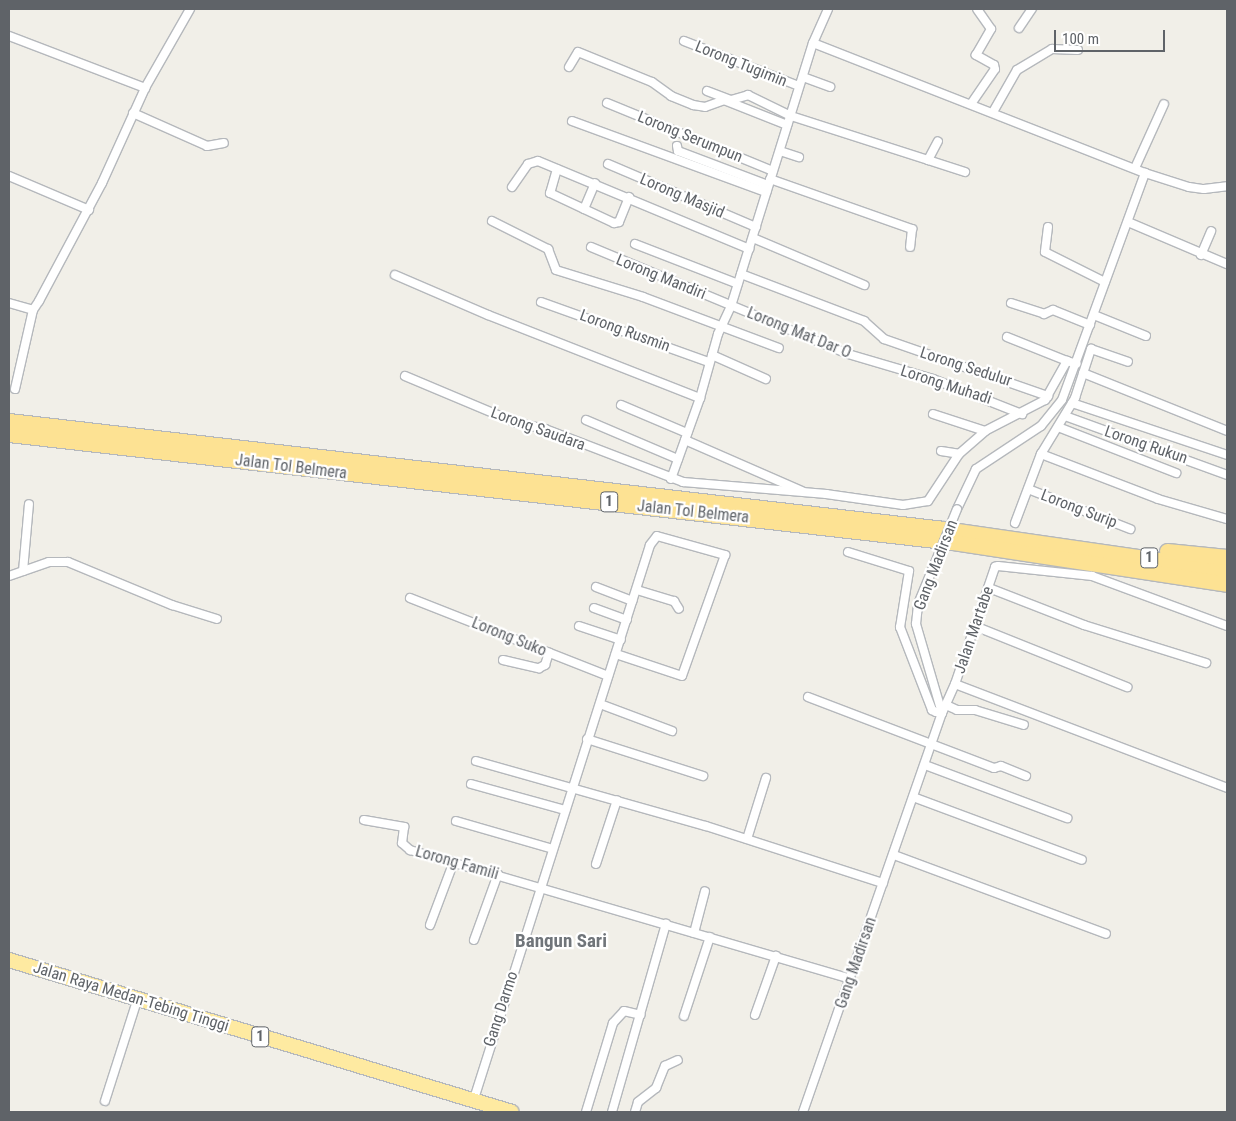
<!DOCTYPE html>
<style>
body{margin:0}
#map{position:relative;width:1236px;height:1121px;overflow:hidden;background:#f1efe8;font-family:"Roboto Condensed",sans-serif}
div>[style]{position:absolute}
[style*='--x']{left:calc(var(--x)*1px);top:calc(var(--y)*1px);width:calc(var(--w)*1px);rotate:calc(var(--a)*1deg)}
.roads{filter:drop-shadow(1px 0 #b5b8bc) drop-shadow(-1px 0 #b5b8bc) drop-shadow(0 1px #b5b8bc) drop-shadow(0 -1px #b5b8bc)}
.minor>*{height:8px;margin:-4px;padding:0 4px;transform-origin:4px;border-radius:4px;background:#fff}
.trunk>*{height:14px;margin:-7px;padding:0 7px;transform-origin:7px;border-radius:7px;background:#feeaa1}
.motorway>*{height:15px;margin:-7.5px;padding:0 7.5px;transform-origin:7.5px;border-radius:7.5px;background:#fde293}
.bridges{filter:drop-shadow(1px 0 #b5b8bc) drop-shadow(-1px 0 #b5b8bc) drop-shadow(0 1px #b5b8bc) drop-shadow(0 -1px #b5b8bc)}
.minor-bridge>*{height:8px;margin:-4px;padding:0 4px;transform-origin:4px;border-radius:4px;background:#fff}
span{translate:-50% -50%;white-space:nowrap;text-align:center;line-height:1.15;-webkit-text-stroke:4.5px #fff;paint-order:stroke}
.shield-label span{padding:1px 4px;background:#fff;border:1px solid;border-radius:4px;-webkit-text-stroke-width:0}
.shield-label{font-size:15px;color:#5f6368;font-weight:700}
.street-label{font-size:16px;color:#5f6368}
.quarter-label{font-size:19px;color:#70757a;font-weight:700}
.frame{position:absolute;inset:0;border:10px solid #5f6368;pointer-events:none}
.scale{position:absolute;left:1054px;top:30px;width:111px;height:22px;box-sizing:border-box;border:2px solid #5f6368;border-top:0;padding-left:6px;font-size:15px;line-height:18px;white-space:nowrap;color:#5f6368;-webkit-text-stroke:4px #fff;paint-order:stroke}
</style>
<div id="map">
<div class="roads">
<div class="minor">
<div style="--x:1019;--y:28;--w:23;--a:-56"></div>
<div style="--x:9;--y:36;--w:146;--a:20.9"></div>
<div style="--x:684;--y:41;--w:123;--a:21.4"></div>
<div style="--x:813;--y:43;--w:357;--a:21.4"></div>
<div style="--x:1145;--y:173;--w:46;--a:17.7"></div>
<div style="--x:1189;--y:187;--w:15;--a:8"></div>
<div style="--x:1204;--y:189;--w:23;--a:-7"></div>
<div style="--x:569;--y:67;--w:17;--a:-59"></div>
<div style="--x:578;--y:52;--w:80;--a:22.1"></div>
<div style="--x:652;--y:82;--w:24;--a:36"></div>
<div style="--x:671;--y:96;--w:24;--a:22"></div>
<div style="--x:693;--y:105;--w:12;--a:9"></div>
<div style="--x:705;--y:107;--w:20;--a:-20"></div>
<div style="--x:724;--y:100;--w:68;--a:21.6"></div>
<div style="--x:803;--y:77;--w:29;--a:20"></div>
<div style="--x:707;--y:91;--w:26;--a:21"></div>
<div style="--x:731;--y:100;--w:18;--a:-16"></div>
<div style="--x:748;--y:95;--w:48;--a:26"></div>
<div style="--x:791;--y:116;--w:144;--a:17.8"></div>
<div style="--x:928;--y:160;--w:21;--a:-62"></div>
<div style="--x:607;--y:103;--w:179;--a:22.3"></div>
<div style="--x:971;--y:104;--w:42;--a:-55.6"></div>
<div style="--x:995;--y:69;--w:4;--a:-104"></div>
<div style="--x:994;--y:65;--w:21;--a:-151"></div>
<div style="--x:976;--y:55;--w:30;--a:-60"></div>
<div style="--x:991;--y:29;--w:24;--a:-125"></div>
<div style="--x:993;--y:112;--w:48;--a:-60.3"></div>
<div style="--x:1017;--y:70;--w:41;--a:-31"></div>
<div style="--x:1052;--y:49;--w:26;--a:2"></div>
<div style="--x:133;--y:113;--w:81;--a:24"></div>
<div style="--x:207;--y:146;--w:17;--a:-10"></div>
<div style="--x:572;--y:121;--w:207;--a:20.1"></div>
<div style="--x:677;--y:146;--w:5;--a:79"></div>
<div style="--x:678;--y:151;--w:96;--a:20.7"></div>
<div style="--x:780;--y:151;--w:20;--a:18"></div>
<div style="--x:928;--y:160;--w:39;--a:18"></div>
<div style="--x:608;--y:164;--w:161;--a:23.1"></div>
<div style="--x:1135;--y:168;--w:70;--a:-65.6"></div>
<div style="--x:557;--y:169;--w:25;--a:106"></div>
<div style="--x:550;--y:193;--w:71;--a:25.1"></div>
<div style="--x:614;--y:223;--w:5;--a:-11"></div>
<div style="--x:619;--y:222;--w:27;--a:-68"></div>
<div style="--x:9;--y:176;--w:87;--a:23"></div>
<div style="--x:770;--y:179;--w:151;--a:19.4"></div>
<div style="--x:912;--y:229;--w:18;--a:96"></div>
<div style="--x:512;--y:187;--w:28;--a:-55"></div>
<div style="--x:528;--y:164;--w:10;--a:-17"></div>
<div style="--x:538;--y:161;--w:229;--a:22.6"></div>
<div style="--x:584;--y:209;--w:28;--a:-67"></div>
<div style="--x:492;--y:221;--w:63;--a:26.6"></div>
<div style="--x:548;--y:249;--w:22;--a:69"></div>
<div style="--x:556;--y:270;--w:91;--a:17.2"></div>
<div style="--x:643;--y:297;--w:145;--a:20.6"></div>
<div style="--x:1128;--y:222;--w:108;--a:23"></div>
<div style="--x:1048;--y:227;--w:25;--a:97"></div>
<div style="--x:1045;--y:252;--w:67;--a:26.6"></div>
<div style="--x:753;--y:238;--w:121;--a:22.9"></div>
<div style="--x:635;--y:244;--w:110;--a:21.2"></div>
<div style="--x:591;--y:247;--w:278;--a:22.6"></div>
<div style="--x:848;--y:354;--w:89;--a:16.4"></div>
<div style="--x:933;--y:379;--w:96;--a:21.5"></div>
<div style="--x:1201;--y:255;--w:26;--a:-67"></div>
<div style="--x:741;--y:274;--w:132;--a:20.9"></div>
<div style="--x:864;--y:321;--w:27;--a:42"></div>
<div style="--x:884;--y:339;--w:174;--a:19.2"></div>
<div style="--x:395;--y:275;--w:101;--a:23.3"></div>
<div style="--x:488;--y:315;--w:228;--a:21.4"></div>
<div style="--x:541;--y:302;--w:178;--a:19.7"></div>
<div style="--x:9;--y:303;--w:25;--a:16"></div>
<div style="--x:33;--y:310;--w:11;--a:-56"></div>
<div style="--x:39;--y:301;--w:134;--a:-61.9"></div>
<div style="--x:102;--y:183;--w:104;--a:-65.6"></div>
<div style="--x:145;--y:88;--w:91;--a:-60.3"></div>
<div style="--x:1011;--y:303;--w:35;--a:18"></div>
<div style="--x:1044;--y:314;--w:10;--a:-24"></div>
<div style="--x:1053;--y:310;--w:40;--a:22"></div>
<div style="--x:1094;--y:315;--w:56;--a:22"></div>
<div style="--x:1007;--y:337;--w:65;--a:21.8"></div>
<div style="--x:712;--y:355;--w:59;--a:24"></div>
<div style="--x:1083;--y:373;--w:155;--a:21.9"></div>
<div style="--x:405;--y:376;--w:121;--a:22.8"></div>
<div style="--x:517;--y:423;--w:29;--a:12"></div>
<div style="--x:545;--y:429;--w:148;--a:21"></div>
<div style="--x:683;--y:482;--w:144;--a:4.8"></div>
<div style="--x:826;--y:494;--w:78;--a:8.1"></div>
<div style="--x:903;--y:505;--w:25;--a:-9"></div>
<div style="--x:928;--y:501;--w:56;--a:-56.6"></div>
<div style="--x:959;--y:454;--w:35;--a:-41"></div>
<div style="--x:985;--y:431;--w:68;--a:-27.3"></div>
<div style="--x:1045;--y:400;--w:45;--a:-60.6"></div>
<div style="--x:1067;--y:361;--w:10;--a:17"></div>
<div style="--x:15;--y:389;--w:81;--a:-77.2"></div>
<div style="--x:1072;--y:403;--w:163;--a:18.5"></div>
<div style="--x:621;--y:405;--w:72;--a:23"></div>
<div style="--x:933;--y:414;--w:55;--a:18.1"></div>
<div style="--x:1065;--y:416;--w:172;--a:20"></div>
<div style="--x:586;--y:420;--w:100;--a:23"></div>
<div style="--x:1058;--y:427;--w:127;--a:21.3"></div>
<div style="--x:685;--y:440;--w:128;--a:23.6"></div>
<div style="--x:941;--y:451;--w:18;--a:9"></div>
<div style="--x:1041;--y:454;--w:125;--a:21"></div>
<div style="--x:1158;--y:499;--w:72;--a:16.2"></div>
<div style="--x:671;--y:479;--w:86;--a:-70.3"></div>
<div style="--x:700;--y:398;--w:66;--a:-74.3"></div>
<div style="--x:718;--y:334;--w:31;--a:-65"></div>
<div style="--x:731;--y:306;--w:275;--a:-72.7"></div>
<div style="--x:813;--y:43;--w:37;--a:-66"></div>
<div style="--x:1028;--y:489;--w:110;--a:21.4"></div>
<div style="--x:957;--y:509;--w:44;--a:-64.6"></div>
<div style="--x:976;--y:469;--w:78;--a:-33.5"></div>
<div style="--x:1041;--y:426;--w:33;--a:-51"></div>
<div style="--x:1062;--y:400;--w:242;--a:-69.9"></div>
<div style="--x:1015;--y:523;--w:74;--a:-69.4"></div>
<div style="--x:1041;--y:454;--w:66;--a:-58.7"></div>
<div style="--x:1075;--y:398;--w:52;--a:-71.9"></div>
<div style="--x:1091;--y:349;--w:39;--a:19"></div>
<div style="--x:848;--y:552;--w:64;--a:17.3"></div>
<div style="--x:909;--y:571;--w:57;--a:99.1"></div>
<div style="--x:900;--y:627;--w:89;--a:68.9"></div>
<div style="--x:932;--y:710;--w:4;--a:27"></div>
<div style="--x:936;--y:712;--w:6;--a:9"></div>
<div style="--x:942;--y:713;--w:32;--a:-66"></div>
<div style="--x:955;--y:684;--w:124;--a:-71.1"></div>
<div style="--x:995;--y:567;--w:3;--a:-18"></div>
<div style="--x:998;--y:566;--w:95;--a:6.1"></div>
<div style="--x:1092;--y:576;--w:144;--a:20.3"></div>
<div style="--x:23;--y:571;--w:67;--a:-84.9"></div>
<div style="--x:9;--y:576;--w:42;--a:-19.3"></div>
<div style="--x:49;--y:562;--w:19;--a:0"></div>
<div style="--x:68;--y:562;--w:113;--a:22.5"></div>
<div style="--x:172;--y:605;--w:47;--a:17.3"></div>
<div style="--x:596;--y:587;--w:39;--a:21"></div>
<div style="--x:989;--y:588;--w:102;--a:21.3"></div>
<div style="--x:1084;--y:625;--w:128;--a:17.3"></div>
<div style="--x:637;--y:590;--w:39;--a:17"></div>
<div style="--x:674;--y:601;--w:9;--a:58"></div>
<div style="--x:410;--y:598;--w:213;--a:21.5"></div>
<div style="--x:594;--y:608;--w:35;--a:20"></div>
<div style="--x:579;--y:626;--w:44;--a:18.4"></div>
<div style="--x:977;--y:627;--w:162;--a:21.8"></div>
<div style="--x:503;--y:660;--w:37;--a:13"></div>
<div style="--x:539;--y:668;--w:7;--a:-27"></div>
<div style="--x:545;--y:665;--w:13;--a:-72"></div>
<div style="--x:955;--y:684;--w:291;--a:20.9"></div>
<div style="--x:808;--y:697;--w:199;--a:20.9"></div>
<div style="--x:994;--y:768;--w:7;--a:-16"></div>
<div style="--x:1001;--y:766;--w:27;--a:22"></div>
<div style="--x:600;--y:704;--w:77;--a:20.6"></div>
<div style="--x:946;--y:705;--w:12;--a:24"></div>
<div style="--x:957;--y:710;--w:18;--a:0"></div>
<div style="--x:975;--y:710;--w:51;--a:17"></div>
<div style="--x:587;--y:739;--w:122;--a:17.7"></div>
<div style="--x:476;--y:761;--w:239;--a:15.8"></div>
<div style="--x:706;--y:826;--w:186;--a:17.9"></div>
<div style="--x:925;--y:765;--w:152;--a:20.5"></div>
<div style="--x:471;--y:784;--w:98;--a:15.5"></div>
<div style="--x:913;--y:797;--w:180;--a:20.4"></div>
<div style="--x:364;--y:820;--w:41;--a:9.9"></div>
<div style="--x:404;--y:827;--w:16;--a:97"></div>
<div style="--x:402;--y:843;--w:11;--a:41"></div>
<div style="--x:410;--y:850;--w:459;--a:16.3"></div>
<div style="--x:456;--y:821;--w:101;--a:16.1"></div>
<div style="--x:747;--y:839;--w:64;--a:-72.7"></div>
<div style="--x:894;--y:855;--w:226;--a:20.4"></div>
<div style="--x:596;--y:864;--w:67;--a:-71.8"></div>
<div style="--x:430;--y:925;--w:68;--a:-69.4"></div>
<div style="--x:694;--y:933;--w:43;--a:-75.3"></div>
<div style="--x:474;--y:940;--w:70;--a:-70"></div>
<div style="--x:755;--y:1015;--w:63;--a:-70.4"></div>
<div style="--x:684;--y:1016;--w:83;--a:-71.8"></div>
<div style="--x:105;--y:1101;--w:99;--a:-72.3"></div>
<div style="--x:473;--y:1102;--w:584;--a:-72.37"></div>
<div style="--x:650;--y:545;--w:11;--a:-52"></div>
<div style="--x:657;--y:536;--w:71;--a:15.6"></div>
<div style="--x:725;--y:555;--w:128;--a:109.6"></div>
<div style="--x:682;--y:676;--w:70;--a:-161.6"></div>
<div style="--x:586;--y:1112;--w:93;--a:-73.1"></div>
<div style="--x:613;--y:1023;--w:16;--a:-47"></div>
<div style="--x:624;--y:1011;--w:17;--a:13"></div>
<div style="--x:612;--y:1112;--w:196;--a:-74"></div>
<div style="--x:635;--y:1112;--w:10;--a:-73"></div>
<div style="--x:638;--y:1102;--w:23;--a:-38"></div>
<div style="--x:656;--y:1088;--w:24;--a:-68"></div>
<div style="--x:665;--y:1066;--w:14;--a:-25"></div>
<div style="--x:803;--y:1112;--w:423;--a:-70.8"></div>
<div style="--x:942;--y:713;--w:93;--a:-106.3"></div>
<div style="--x:916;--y:624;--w:20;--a:-84"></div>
<div style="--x:918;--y:604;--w:44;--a:-67.5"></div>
</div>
<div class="trunk">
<div style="--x:9;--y:960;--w:525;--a:16.81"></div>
</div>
<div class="motorway">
<div style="--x:9;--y:421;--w:941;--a:6.59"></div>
<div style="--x:944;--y:529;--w:286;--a:8.2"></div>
<div style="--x:9;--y:434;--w:950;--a:6.53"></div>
<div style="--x:953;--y:542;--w:277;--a:8.7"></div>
<div style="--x:1167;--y:551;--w:60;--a:5.7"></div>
</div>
</div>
<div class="bridges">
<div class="minor-bridge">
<div style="--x:935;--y:563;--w:58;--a:-67.8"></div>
</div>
</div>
<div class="shield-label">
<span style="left:609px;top:502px">1</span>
<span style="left:1149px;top:558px">1</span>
<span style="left:260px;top:1037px">1</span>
</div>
<div class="street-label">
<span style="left:741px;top:64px;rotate:22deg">Lorong Tugimin</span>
<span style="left:690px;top:137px;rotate:22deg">Lorong Serumpun</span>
<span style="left:682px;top:196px;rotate:23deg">Lorong Masjid</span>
<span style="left:661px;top:277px;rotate:22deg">Lorong Mandiri</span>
<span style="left:625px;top:331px;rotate:20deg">Lorong Rusmin</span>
<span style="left:799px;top:333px;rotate:22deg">Lorong Mat Dar O</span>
<span style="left:966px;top:367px;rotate:18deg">Lorong Sedulur</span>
<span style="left:946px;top:385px;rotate:18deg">Lorong Muhadi</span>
<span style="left:538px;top:429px;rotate:20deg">Lorong Saudara</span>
<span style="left:1146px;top:445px;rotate:19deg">Lorong Rukun</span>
<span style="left:291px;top:467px;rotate:7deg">Jalan Tol Belmera</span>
<span style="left:1079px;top:509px;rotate:21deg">Lorong Surip</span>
<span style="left:693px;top:512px;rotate:6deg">Jalan Tol Belmera</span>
<span style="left:936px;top:565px;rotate:-69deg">Gang Madirsan</span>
<span style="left:974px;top:630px;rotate:-71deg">Jalan Martabe</span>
<span style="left:509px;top:637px;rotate:22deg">Lorong Suko</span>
<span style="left:457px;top:863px;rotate:16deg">Lorong Famili</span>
<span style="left:856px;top:963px;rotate:-71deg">Gang Madirsan</span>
<span style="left:131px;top:997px;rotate:17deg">Jalan Raya Medan-Tebing Tinggi</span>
<span style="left:501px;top:1009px;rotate:-72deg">Gang Darmo</span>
</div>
<div class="quarter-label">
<span style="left:561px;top:941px">Bangun Sari</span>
</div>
<div class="frame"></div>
<div class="scale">100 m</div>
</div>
